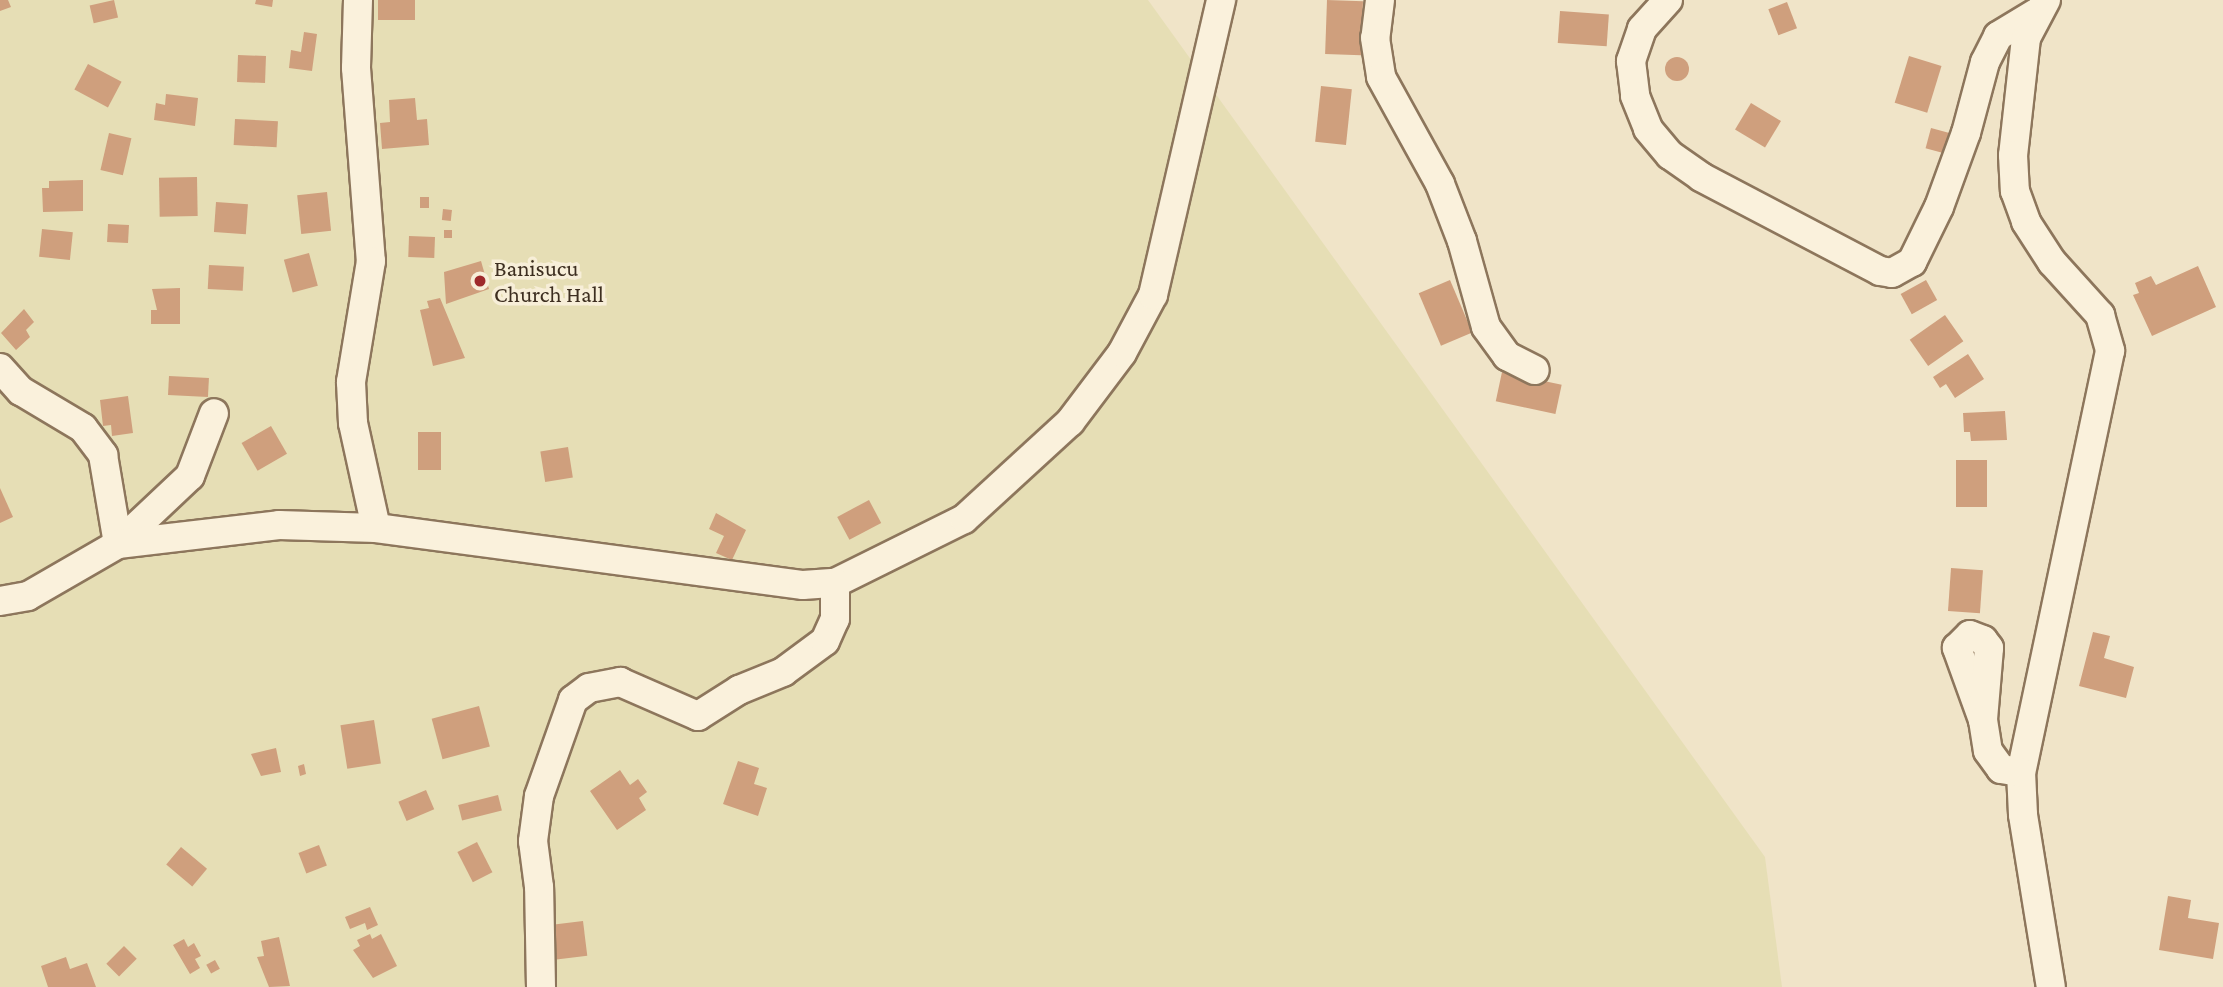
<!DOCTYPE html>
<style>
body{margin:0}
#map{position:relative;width:2223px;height:987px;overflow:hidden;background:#f0e4c8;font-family:"Crimson Pro",serif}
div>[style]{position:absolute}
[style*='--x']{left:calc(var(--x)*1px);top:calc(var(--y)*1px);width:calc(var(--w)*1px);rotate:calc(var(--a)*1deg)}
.farmland>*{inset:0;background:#e6deb5}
.building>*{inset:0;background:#cf9f7d;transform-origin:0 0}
.round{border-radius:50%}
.roads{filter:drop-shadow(2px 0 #8d765c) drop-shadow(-2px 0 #8d765c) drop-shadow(0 2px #8d765c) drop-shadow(0 -2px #8d765c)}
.minor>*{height:28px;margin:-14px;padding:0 14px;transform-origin:14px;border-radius:14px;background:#faf1dc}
.dots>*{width:19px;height:19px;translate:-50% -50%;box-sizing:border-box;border:4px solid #f7eed8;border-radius:50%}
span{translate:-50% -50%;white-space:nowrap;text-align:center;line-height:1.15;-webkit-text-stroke:7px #f7eed8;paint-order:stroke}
.poi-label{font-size:23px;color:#3d2e20}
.left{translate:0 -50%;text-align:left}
</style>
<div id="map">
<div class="farmland">
<div style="clip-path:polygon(0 0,1148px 0,1765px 857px,1782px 987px,0 987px)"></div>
</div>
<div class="building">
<div style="clip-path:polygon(0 0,8px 0,11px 7px,0 11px)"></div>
<div style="left:114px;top:0;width:18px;height:25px;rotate:77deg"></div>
<div style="clip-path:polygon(256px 0,273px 0,272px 7px,255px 4px)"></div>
<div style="left:378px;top:0;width:37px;height:20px"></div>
<div style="left:1327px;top:0;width:36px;height:54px;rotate:2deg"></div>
<div style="left:1787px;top:2px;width:28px;height:20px;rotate:69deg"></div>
<div style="left:1560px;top:11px;width:49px;height:32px;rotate:4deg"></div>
<div style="clip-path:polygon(304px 32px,317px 34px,312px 71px,289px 68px,291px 50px,301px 52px)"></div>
<div style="left:238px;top:55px;width:28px;height:27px;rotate:2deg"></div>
<div style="left:1909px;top:56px;width:34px;height:49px;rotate:17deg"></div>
<div class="round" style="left:1665px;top:57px;width:24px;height:24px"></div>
<div style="left:88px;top:64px;width:38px;height:29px;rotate:28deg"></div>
<div style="left:1321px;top:86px;width:31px;height:56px;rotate:6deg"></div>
<div style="clip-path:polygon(166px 94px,198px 98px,195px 126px,154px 120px,156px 103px,165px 105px)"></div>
<div style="clip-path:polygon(415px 98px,417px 120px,427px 119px,429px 145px,382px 149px,380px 123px,390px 122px,389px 100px)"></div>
<div style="left:1751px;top:103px;width:35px;height:31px;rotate:31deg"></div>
<div style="left:235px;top:119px;width:43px;height:26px;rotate:3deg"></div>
<div style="left:1931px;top:128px;width:20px;height:21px;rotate:15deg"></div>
<div style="left:109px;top:133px;width:23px;height:38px;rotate:13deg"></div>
<div style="left:197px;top:177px;width:39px;height:38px;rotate:89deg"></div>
<div style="clip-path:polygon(83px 180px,83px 211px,43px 212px,42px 188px,49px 188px,49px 181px)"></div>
<div style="left:327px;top:192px;width:39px;height:30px;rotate:84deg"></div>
<div style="left:420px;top:197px;width:9px;height:11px"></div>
<div style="left:216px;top:202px;width:32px;height:30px;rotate:4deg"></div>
<div style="left:443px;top:209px;width:9px;height:11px;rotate:6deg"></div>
<div style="left:108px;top:224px;width:21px;height:18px;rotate:3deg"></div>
<div style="left:42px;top:229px;width:31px;height:28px;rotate:6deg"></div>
<div style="left:444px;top:230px;width:8px;height:8px"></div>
<div style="left:409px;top:236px;width:26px;height:21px;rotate:2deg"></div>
<div style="left:309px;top:253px;width:34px;height:26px;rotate:75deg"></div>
<div style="clip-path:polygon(481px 261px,489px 289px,446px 304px,444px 272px)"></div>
<div style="left:209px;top:265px;width:35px;height:24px;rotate:3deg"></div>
<div style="clip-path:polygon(2198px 266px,2216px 307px,2152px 336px,2133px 295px,2139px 293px,2135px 283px,2151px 276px,2156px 285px)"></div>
<div style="left:1450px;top:280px;width:57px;height:34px;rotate:67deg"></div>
<div style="left:1926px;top:280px;width:23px;height:29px;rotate:61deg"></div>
<div style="clip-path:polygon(180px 288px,180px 324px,151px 324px,151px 310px,157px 310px,152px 289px)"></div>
<div style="clip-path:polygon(440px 298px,465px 358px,433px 366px,420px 310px,429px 308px,427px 301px)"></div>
<div style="clip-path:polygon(24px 309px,34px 322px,26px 330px,30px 337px,16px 350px,1px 333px)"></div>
<div style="left:1945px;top:315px;width:32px;height:43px;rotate:55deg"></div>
<div style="clip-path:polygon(1968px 354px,1984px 379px,1955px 398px,1946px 384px,1940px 388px,1933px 377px)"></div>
<div style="left:1502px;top:372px;width:61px;height:30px;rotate:12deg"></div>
<div style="left:169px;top:376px;width:40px;height:19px;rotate:3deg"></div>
<div style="clip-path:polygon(128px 396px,133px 433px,112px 436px,111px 425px,103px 426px,100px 400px)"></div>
<div style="clip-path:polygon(2005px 411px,2007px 440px,1971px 441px,1970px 432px,1964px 432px,1963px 413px)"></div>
<div style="left:271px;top:426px;width:32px;height:34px;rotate:60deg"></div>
<div style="left:418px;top:432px;width:23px;height:38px"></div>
<div style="left:568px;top:447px;width:31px;height:28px;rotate:81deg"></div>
<div style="left:1956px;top:460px;width:31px;height:47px"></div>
<div style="clip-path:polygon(0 488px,13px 517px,0 523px)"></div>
<div style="left:869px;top:500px;width:26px;height:36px;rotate:62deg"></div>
<div style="clip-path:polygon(716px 513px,746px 530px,732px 560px,716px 553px,724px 536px,709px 529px)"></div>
<div style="left:1951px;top:568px;width:32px;height:43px;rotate:4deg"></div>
<div style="clip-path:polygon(2093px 632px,2110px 636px,2104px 658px,2134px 667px,2126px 698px,2079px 686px)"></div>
<div style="left:479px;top:706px;width:42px;height:49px;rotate:75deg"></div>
<div style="left:374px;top:720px;width:44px;height:34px;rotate:81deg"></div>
<div style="clip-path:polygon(276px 748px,281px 772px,261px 776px,251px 754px)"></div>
<div style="clip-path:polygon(738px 761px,759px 768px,754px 784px,767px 788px,758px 816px,723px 804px)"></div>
<div style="clip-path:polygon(304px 764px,306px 774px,300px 776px,298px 766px)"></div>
<div style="clip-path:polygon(620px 770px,630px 785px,638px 779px,647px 792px,639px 798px,646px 810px,617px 830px,590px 791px)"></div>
<div style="left:426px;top:790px;width:21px;height:30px;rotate:67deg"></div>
<div style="left:498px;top:795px;width:16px;height:41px;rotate:76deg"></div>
<div style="left:477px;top:842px;width:34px;height:22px;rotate:63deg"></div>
<div style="left:319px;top:845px;width:22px;height:22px;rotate:69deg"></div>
<div style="left:181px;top:847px;width:34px;height:23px;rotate:40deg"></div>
<div style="clip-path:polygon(2168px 896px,2191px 900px,2188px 918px,2219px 923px,2213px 959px,2159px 950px)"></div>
<div style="clip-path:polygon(370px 907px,378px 925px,367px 930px,365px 923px,350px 929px,345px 917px)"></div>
<div style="left:583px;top:921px;width:35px;height:31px;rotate:83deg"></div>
<div style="clip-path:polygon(370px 934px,372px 939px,381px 934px,397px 966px,373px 978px,353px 950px,360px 946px,357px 940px)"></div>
<div style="clip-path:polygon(279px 937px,290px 986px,269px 987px,257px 957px,264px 956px,261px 941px)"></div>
<div style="clip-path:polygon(184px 939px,188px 947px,194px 943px,201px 956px,195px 959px,200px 968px,190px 974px,173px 945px)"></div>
<div style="left:124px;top:946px;width:18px;height:25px;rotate:45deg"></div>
<div style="clip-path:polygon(66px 957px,70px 969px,87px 963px,96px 987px,48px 987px,41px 966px)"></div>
<div style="left:215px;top:960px;width:10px;height:10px;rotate:61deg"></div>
</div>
<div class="roads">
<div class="minor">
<div style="--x:358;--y:0;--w:68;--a:91.7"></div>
<div style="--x:356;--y:68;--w:194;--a:85.6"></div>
<div style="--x:371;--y:261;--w:123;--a:99.4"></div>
<div style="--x:351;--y:382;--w:41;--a:87.2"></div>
<div style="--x:353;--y:423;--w:107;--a:77.6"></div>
<div style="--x:1380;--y:0;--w:38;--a:97"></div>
<div style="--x:1375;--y:38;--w:39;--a:81"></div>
<div style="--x:1381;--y:77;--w:122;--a:61.1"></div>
<div style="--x:1440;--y:184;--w:61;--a:68.9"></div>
<div style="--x:1462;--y:241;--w:89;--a:74.4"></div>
<div style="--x:1486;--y:327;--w:36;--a:54"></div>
<div style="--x:1507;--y:356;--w:31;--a:27"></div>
<div style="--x:1668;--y:0;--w:39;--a:132"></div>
<div style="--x:1642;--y:29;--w:34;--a:109"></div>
<div style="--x:1631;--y:61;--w:35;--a:83"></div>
<div style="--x:1635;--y:96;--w:35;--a:68"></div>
<div style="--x:1648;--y:129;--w:34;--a:50"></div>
<div style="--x:1670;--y:155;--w:38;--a:35"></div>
<div style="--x:1701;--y:177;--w:202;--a:27.7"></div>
<div style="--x:1880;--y:271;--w:12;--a:9"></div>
<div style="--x:1892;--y:273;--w:23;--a:-29"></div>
<div style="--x:1912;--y:262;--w:61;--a:-63.9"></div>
<div style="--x:1939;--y:207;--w:79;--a:-70"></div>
<div style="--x:1966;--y:133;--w:73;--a:-75"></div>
<div style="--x:1985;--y:62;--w:29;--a:-63"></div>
<div style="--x:1998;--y:36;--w:44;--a:-31.2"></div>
<div style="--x:2046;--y:0;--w:43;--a:117.8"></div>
<div style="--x:2026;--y:38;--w:118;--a:96.3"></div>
<div style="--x:2013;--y:155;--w:36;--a:87"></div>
<div style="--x:2015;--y:191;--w:33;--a:70"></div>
<div style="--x:2026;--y:222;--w:48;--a:57"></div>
<div style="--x:2052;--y:262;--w:72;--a:47.8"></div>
<div style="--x:2100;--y:315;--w:37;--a:74"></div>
<div style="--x:2110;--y:351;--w:430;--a:101.9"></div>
<div style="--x:2021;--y:772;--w:43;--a:87.3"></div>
<div style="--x:2023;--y:815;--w:174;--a:80.8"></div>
<div style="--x:0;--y:368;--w:31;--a:48"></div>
<div style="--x:21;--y:391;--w:72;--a:30.8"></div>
<div style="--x:83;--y:428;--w:34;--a:53"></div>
<div style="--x:103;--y:455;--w:90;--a:80.4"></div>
<div style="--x:120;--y:542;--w:96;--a:-43.3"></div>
<div style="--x:190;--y:476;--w:67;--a:-69.1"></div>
<div style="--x:0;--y:601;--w:28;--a:-10"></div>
<div style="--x:28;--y:596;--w:104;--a:-30"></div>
<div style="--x:118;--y:544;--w:162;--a:-6.7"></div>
<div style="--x:279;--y:525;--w:97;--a:1.8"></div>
<div style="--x:376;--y:528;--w:431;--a:7.6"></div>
<div style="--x:803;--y:585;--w:32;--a:-4"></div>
<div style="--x:835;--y:583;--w:144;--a:-26.4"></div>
<div style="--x:964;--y:519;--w:144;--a:-42.5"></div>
<div style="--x:1070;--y:422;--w:86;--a:-53"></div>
<div style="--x:1122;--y:353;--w:66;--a:-61.9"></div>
<div style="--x:1153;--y:295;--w:303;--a:-77"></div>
<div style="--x:1983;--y:720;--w:77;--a:-109.9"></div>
<div style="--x:1957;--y:648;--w:18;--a:-45"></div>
<div style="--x:1970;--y:635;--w:14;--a:21"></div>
<div style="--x:1983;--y:640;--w:10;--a:53"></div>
<div style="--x:1989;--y:648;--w:72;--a:94.8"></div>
<div style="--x:1983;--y:720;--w:31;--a:81"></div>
<div style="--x:1988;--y:751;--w:22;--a:54"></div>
<div style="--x:2001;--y:769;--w:20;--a:9"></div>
<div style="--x:541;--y:987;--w:100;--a:-91.1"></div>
<div style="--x:539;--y:887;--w:46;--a:-97.4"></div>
<div style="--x:533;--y:841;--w:45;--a:-82.4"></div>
<div style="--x:539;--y:796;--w:102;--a:-70.5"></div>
<div style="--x:573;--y:700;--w:20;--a:-37"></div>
<div style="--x:589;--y:688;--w:32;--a:-11"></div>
<div style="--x:620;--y:682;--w:85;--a:23.6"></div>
<div style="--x:698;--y:716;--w:49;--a:-32.4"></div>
<div style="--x:739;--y:690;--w:48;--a:-22.2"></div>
<div style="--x:783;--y:672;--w:52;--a:-36.4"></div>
<div style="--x:825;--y:641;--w:24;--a:-66"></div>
<div style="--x:835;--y:619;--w:36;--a:-90"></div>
</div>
</div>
<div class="dots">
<div style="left:480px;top:281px;background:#9e2a2b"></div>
</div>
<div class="poi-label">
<span class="left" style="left:494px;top:281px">Banisucu<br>Church Hall</span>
</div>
</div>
